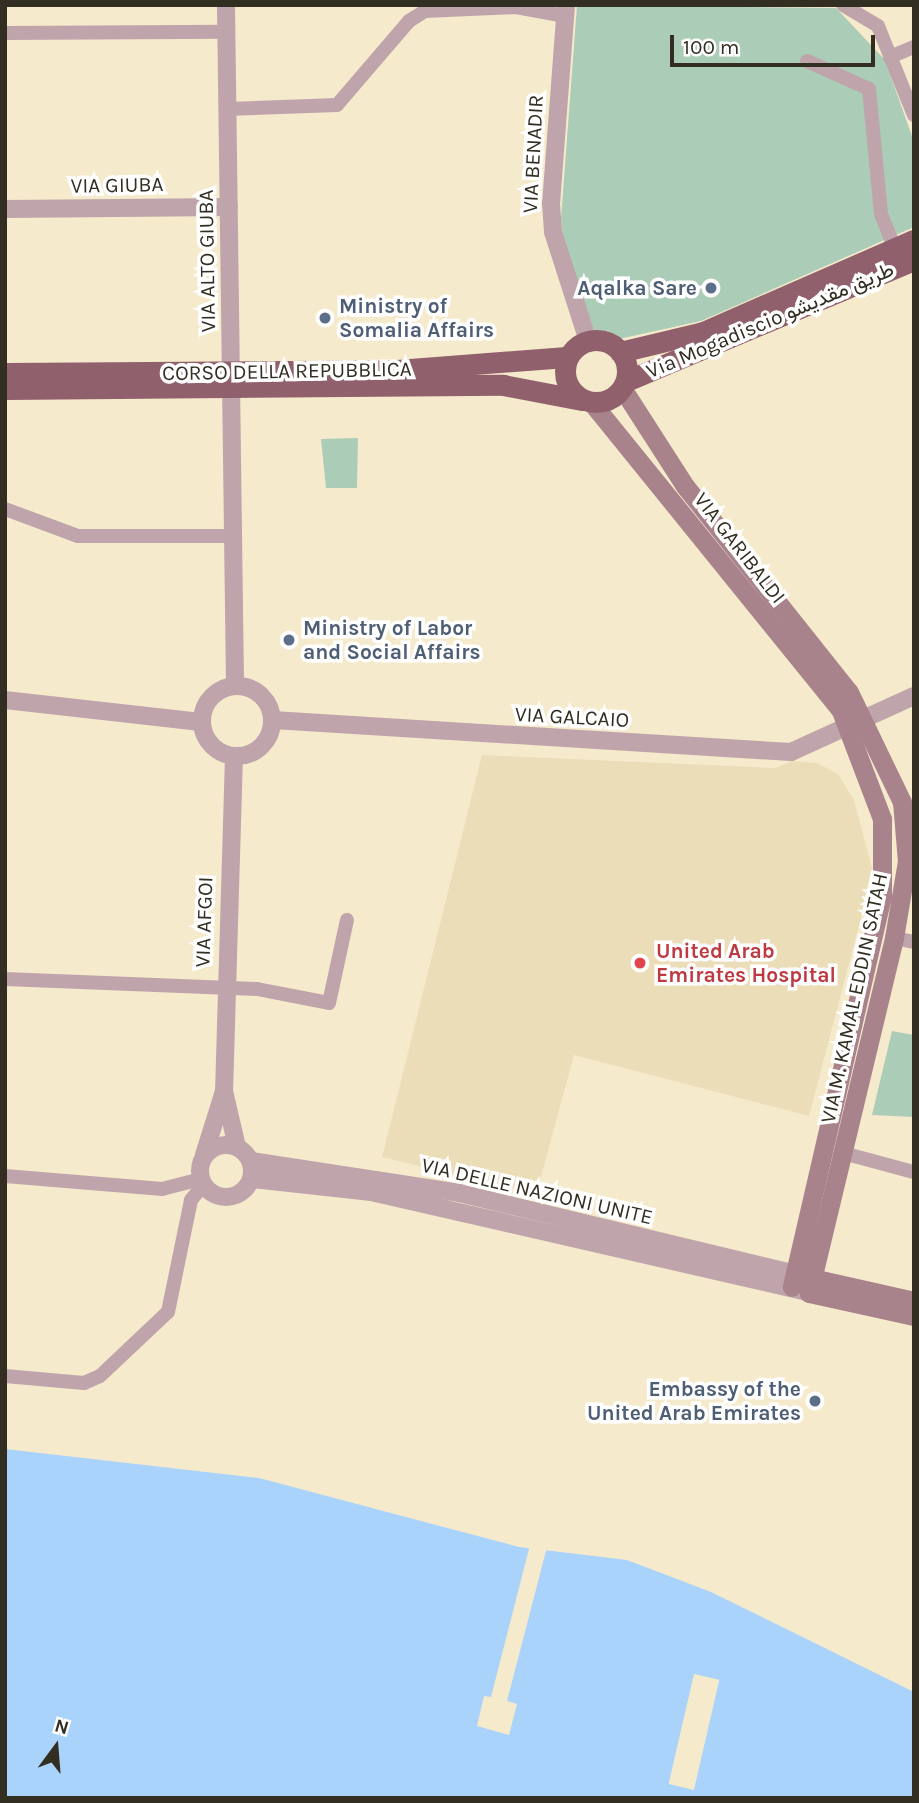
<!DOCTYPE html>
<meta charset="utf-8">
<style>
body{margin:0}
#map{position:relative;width:919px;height:1803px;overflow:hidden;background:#f6eacc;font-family:Karla,Vazirmatn,sans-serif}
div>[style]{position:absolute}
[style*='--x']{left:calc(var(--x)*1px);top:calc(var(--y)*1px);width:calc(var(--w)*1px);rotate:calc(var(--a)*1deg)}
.built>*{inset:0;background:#ecddb9}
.green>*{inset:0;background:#abccb6}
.water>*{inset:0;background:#aad3fb}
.pier>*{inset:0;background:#f6eacc;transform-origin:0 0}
.minor>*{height:14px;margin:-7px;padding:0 7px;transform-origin:7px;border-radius:7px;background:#bfa5ab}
.tertiary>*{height:18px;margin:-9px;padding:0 9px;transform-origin:9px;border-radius:9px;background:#bfa5ab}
.tertiary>.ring{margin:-9px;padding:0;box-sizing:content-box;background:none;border:18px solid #bfa5ab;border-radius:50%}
.secondary>*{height:19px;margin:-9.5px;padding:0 9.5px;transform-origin:9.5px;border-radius:9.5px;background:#a8838c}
.trunk>*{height:21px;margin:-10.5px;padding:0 10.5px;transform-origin:10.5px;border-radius:10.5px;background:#90606c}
.trunk>.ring{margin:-10.5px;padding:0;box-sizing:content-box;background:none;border:21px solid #90606c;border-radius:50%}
.dots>*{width:19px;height:19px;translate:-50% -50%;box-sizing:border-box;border:4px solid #fff;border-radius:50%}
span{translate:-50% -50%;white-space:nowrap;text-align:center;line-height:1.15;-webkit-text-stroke:7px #fff;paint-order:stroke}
.street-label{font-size:21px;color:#322e22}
.service-label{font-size:21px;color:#4e5e75;font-weight:700}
.right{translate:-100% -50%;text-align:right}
.left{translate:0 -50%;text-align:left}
.health-label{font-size:21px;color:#be3a42;font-weight:700}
.frame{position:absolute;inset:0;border:7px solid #322e22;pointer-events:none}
.north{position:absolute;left:21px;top:1712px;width:70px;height:70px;-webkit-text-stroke:5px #fff;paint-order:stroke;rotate:16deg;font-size:19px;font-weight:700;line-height:28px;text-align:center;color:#322e22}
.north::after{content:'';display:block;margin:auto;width:24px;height:32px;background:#322e22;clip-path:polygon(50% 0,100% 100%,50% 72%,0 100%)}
.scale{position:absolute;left:670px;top:35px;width:205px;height:32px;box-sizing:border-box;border:4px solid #322e22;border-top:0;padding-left:9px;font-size:21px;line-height:24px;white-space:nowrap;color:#322e22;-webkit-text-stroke:5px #fff;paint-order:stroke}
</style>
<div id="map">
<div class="built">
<div style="clip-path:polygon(482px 755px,776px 768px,792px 761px,817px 763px,838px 774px,854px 800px,873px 872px,809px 1116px,574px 1055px,536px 1195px,382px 1157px)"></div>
</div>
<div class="green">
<div style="clip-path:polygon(577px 5px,836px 8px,885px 60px,914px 142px,914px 227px,701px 321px,619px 339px,595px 333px,564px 248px,561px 219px)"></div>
<div style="clip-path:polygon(358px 438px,357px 488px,326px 488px,321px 439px)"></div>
<div style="clip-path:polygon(892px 1031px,914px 1035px,914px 1117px,872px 1115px)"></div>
</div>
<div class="water">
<div style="clip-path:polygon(5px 1449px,259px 1478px,519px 1547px,627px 1560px,711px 1592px,914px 1692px,914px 1798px,5px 1798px)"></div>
</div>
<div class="pier">
<div style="clip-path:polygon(530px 1545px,547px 1547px,507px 1701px,517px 1704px,509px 1735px,477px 1726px,484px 1696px,491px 1697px)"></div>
<div style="left:694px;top:1674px;width:26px;height:113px;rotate:13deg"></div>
</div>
<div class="minor">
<div style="--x:843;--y:5;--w:41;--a:31"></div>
<div style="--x:878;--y:26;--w:96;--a:68"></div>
<div style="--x:5;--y:33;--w:221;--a:-0.3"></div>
<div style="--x:890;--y:57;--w:26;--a:-23"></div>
<div style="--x:807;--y:61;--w:68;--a:24.3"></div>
<div style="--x:869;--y:89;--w:126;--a:84.5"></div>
<div style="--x:881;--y:214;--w:43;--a:68.2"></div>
<div style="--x:227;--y:109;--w:110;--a:-2.1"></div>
<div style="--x:337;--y:105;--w:111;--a:-49.4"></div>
<div style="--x:409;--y:21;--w:19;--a:-32"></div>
<div style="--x:425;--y:11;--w:91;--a:-2.5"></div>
<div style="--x:516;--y:7;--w:50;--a:10.4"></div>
<div style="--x:5;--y:509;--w:78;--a:20.3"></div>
<div style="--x:78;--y:536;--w:155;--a:0"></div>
<div style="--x:894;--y:938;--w:20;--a:11"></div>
<div style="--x:5;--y:979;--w:252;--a:2.3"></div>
<div style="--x:257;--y:989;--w:73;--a:11"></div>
<div style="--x:329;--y:1003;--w:85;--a:-77.8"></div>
<div style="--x:843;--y:1153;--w:73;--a:15"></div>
<div style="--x:5;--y:1176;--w:158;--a:4.7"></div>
<div style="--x:162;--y:1189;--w:40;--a:-14.4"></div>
<div style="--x:5;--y:1376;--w:79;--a:5.1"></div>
<div style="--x:84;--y:1383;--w:17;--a:-24"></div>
<div style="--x:100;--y:1376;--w:93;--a:-43.3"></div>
<div style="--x:168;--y:1312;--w:114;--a:-78.4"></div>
<div style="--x:191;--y:1200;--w:19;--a:-51"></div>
</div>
<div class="tertiary">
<div style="--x:226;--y:5;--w:680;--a:89.24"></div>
<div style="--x:566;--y:5;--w:199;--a:94.3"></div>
<div style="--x:551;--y:203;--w:29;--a:86"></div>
<div style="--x:553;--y:232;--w:114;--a:72.2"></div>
<div style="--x:5;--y:209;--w:224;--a:-0.5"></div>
<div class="ring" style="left:202px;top:686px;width:52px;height:52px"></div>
<div style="--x:5;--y:700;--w:197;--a:6.4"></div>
<div style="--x:273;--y:720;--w:519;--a:3.54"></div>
<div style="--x:791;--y:752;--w:135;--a:-24.5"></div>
<div style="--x:234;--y:756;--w:335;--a:91.7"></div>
<div style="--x:224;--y:1091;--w:57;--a:76.9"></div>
<div class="ring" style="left:200px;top:1145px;width:34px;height:34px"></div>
<div style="--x:204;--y:1155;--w:67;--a:-72.6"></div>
<div style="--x:251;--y:1161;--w:210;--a:8.7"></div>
<div style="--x:459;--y:1193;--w:359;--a:13.5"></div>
<div style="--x:252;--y:1179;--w:120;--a:6.2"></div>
<div style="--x:371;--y:1192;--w:443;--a:12.9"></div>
</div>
<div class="secondary">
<div style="--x:622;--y:388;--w:117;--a:57.3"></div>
<div style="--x:685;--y:486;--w:263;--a:51.5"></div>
<div style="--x:849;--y:692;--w:122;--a:64.3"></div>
<div style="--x:902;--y:802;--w:59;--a:85.2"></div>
<div style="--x:907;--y:861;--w:78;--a:99.6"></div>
<div style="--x:894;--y:938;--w:365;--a:103.5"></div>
<div style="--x:809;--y:1293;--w:107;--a:12.4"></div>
<div style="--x:592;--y:403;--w:396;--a:51"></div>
<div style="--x:841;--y:711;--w:116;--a:69.2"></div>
<div style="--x:882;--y:819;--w:77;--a:90"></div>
<div style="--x:882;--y:896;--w:401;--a:103"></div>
<div style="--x:812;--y:1278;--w:105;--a:12.7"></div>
</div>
<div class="trunk">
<div class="ring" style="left:565px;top:340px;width:41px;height:41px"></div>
<div style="--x:620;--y:352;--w:85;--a:-13.5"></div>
<div style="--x:703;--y:332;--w:230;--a:-23.6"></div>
<div style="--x:5;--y:373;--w:392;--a:-0.4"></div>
<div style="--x:397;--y:370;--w:170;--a:-4.4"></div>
<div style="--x:626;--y:381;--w:312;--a:-22.8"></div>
<div style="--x:5;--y:389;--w:498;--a:-0.5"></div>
<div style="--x:503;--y:385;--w:80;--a:10.8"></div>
</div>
<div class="dots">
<div style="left:711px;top:288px;background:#5c6f8a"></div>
<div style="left:325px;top:318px;background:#5c6f8a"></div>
<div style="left:289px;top:640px;background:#5c6f8a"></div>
<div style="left:640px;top:963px;background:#e0444e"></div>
<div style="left:815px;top:1401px;background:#5c6f8a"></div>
</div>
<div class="street-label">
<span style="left:533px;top:154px;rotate:-87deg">VIA BENADIR</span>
<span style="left:117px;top:185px;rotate:-1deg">VIA GIUBA</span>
<span style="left:207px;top:261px;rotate:-91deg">VIA ALTO GIUBA</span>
<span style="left:770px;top:320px;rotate:-23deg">Via Mogadiscio طريق مقديشو</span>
<span style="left:287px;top:371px;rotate:-1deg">CORSO DELLA REPUBBLICA</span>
<span style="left:740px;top:548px;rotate:52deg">VIA GARIBALDI</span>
<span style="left:572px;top:717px;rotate:3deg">VIA GALCAIO</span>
<span style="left:204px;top:922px;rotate:-88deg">VIA AFGOI</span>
<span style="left:854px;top:998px;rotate:-78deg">VIA M. KAMAL EDDIN SATAH</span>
<span style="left:537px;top:1191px;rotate:13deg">VIA DELLE NAZIONI UNITE</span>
</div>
<div class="service-label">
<span class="right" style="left:697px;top:288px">Aqalka Sare</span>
<span class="left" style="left:339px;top:318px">Ministry of<br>Somalia Affairs</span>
<span class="left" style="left:303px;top:640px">Ministry of Labor<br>and Social Affairs</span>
<span class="right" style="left:801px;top:1401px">Embassy of the<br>United Arab Emirates</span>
</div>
<div class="health-label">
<span class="left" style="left:656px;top:963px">United Arab<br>Emirates Hospital</span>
</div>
<div class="frame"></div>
<div class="north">N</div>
<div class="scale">100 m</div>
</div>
